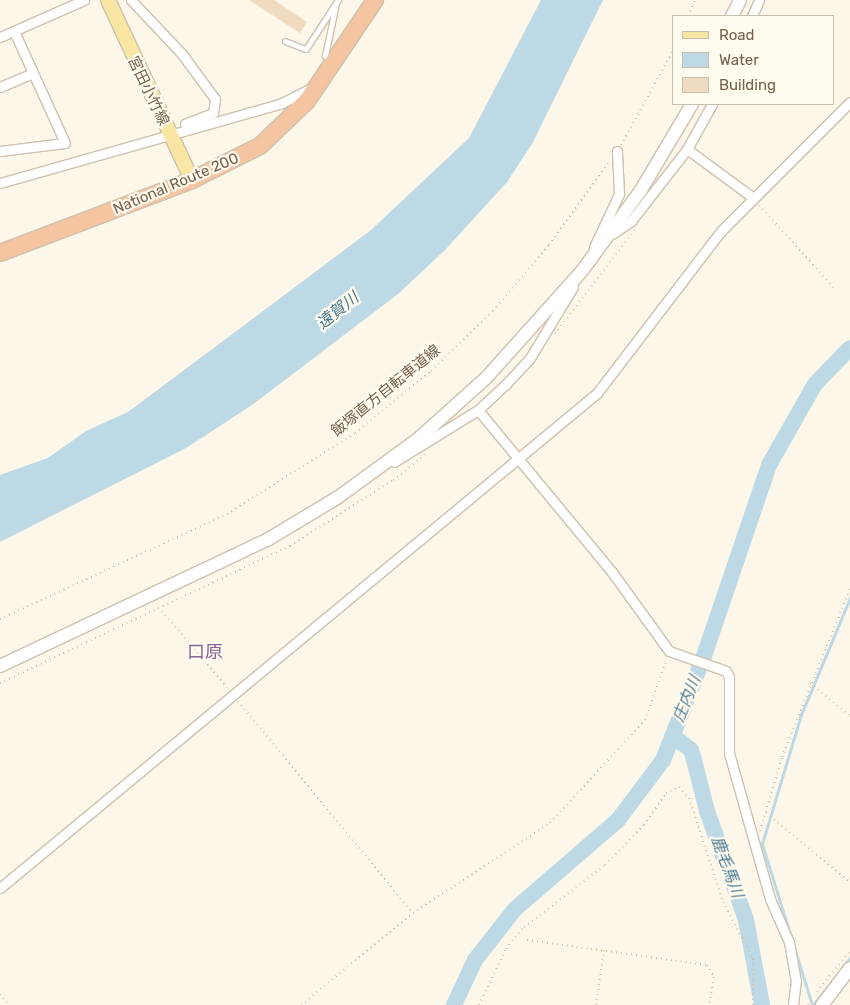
<!DOCTYPE html>
<meta charset="utf-8">
<style>
body{margin:0}
#map{position:relative;width:850px;height:1005px;overflow:hidden;background:#fcf7e8;font-family:Rubik,"Noto Sans JP",sans-serif}
div>[style]{position:absolute}
[style*='--x']{left:calc(var(--x)*1px);top:calc(var(--y)*1px);width:calc(var(--w)*1px);rotate:calc(var(--a)*1deg)}
.water>*{inset:0;background:#bdd9e6}
.stream>*{height:2.5px;margin:-1.25px;padding:0 1.25px;transform-origin:1.25px;border-radius:1.25px;background:#bdd9e6}
.river>*{height:16px;margin:-8px;padding:0 8px;transform-origin:8px;border-radius:8px;background:#bdd9e6}
.building>*{inset:0;background:#f1dbc0}
.path>*{height:2px;margin-top:-1px;transform-origin:0;background:repeating-linear-gradient(90deg,#d6bfa3 0 1px,transparent 0 5px)}
.roads{filter:drop-shadow(1px 0 #cec1ae) drop-shadow(-1px 0 #cec1ae) drop-shadow(0 1px #cec1ae) drop-shadow(0 -1px #cec1ae)}
.lane>*{height:4.5px;margin:-2.25px;padding:0 2.25px;transform-origin:2.25px;border-radius:2.25px;background:#fff}
.street>*{height:9px;margin:-4.5px;padding:0 4.5px;transform-origin:4.5px;border-radius:4.5px;background:#fff}
.secondary>*{height:12px;margin:-6px;padding:0 6px;transform-origin:6px;border-radius:6px;background:#fff}
.primary>*{height:14px;margin:-7px;padding:0 7px;transform-origin:7px;border-radius:7px;background:#f9e6a3}
.highway>*{height:16px;margin:-8px;padding:0 8px;transform-origin:8px;border-radius:8px;background:#f5c4a1}
span{translate:-50% -50%;white-space:nowrap;text-align:center;line-height:1.15;-webkit-text-stroke:4.5px #fffbef;paint-order:stroke}
.street-label{font-size:15px;color:#76624c}
.water-label{font-size:16px;color:#497990;font-style:italic}
.quarter-label{font-size:18px;color:#8a6492}
.legend{position:absolute;left:672px;top:15px;width:162px;height:90px;box-sizing:border-box;background:#fffbef;border:1px solid #c8beae;margin:0;padding:6px 9px;list-style:none;font-size:15px;color:#76624c}
.legend li{display:flex;align-items:center;gap:10px;height:25px}
.legend b{width:25px;border:1px solid #c8beae}
</style>
<div id="map">
<div class="water">
<div style="clip-path:polygon(541px 0,603px 0,532px 144px,507px 182px,445px 250px,398px 294px,252px 405px,186px 448px,0 542px,0 475px,48px 458px,86px 431px,128px 412px,371px 230px,469px 138px)"></div>
</div>
<div class="stream">
<div style="--x:812;--y:1005;--w:169;--a:-107.3"></div>
<div style="--x:762;--y:844;--w:135;--a:-73.2"></div>
<div style="--x:801;--y:715;--w:127;--a:-67.3"></div>
<div style="--x:813;--y:1005;--w:60;--a:-51.8"></div>
</div>
<div class="river">
<div style="--x:674;--y:737;--w:21;--a:37"></div>
<div style="--x:691;--y:750;--w:10;--a:73"></div>
<div style="--x:694;--y:760;--w:53;--a:75.7"></div>
<div style="--x:707;--y:811;--w:116;--a:70.3"></div>
<div style="--x:746;--y:920;--w:86;--a:79.3"></div>
<div style="--x:454;--y:1005;--w:50;--a:-65"></div>
<div style="--x:475;--y:960;--w:65;--a:-51.9"></div>
<div style="--x:515;--y:909;--w:136;--a:-40.8"></div>
<div style="--x:618;--y:820;--w:75;--a:-53.1"></div>
<div style="--x:663;--y:760;--w:112;--a:-68.5"></div>
<div style="--x:704;--y:656;--w:202;--a:-71.2"></div>
<div style="--x:769;--y:465;--w:93;--a:-60.4"></div>
<div style="--x:815;--y:384;--w:50;--a:-45.8"></div>
</div>
<div class="building">
<div style="clip-path:polygon(249px 0,274px 0,307px 22px,300px 33px)"></div>
</div>
<div class="path">
<div style="--x:688;--y:16;--w:17;--a:-66"></div>
<div style="--x:621;--y:145;--w:110;--a:-61.1"></div>
<div style="--x:759;--y:205;--w:113;--a:47.9"></div>
<div style="--x:555;--y:334;--w:135;--a:-52.5"></div>
<div style="--x:162;--y:611;--w:100;--a:49.5"></div>
<div style="--x:0;--y:619;--w:250;--a:-24.8"></div>
<div style="--x:227;--y:514;--w:151;--a:-32.3"></div>
<div style="--x:355;--y:433;--w:98;--a:-39.2"></div>
<div style="--x:431;--y:371;--w:86;--a:-44.1"></div>
<div style="--x:493;--y:311;--w:87;--a:-49.7"></div>
<div style="--x:549;--y:245;--w:101;--a:-54.3"></div>
<div style="--x:0;--y:683;--w:321;--a:-25.3"></div>
<div style="--x:290;--y:546;--w:122;--a:-32.7"></div>
<div style="--x:393;--y:480;--w:42;--a:-38.2"></div>
<div style="--x:810;--y:683;--w:52;--a:39.5"></div>
<div style="--x:238;--y:701;--w:275;--a:50.5"></div>
<div style="--x:766;--y:813;--w:109;--a:39.4"></div>
<div style="--x:760;--y:831;--w:77;--a:-73.4"></div>
<div style="--x:782;--y:757;--w:181;--a:-68"></div>
<div style="--x:527;--y:940;--w:182;--a:7.9"></div>
<div style="--x:707;--y:965;--w:14;--a:60"></div>
<div style="--x:714;--y:977;--w:28;--a:100"></div>
<div style="--x:817;--y:992;--w:53;--a:-51.2"></div>
<div style="--x:0;--y:994;--w:14;--a:51"></div>
<div style="--x:301;--y:1005;--w:145;--a:-39.4"></div>
<div style="--x:413;--y:913;--w:164;--a:-33.3"></div>
<div style="--x:550;--y:823;--w:140;--a:-47.3"></div>
<div style="--x:645;--y:720;--w:65;--a:-70.2"></div>
<div style="--x:479;--y:1005;--w:62;--a:-64.3"></div>
<div style="--x:506;--y:949;--w:28;--a:-51"></div>
<div style="--x:524;--y:927;--w:102;--a:-37.4"></div>
<div style="--x:605;--y:865;--w:56;--a:-45.7"></div>
<div style="--x:644;--y:825;--w:39;--a:-55"></div>
<div style="--x:666;--y:793;--w:14;--a:-25"></div>
<div style="--x:679;--y:787;--w:15;--a:48"></div>
<div style="--x:689;--y:798;--w:109;--a:71.9"></div>
<div style="--x:723;--y:902;--w:64;--a:62.2"></div>
<div style="--x:753;--y:959;--w:46;--a:90"></div>
<div style="--x:596;--y:1005;--w:56;--a:-81.7"></div>
<div style="--x:808;--y:1005;--w:9;--a:-54"></div>
</div>
<div class="roads">
<div class="lane">
<div style="--x:285;--y:41;--w:22;--a:21"></div>
<div style="--x:306;--y:49;--w:59;--a:-56.9"></div>
<div style="--x:330;--y:61;--w:7;--a:-135"></div>
<div style="--x:325;--y:56;--w:53;--a:-78.1"></div>
</div>
<div class="street">
<div style="--x:131;--y:0;--w:74;--a:46.6"></div>
<div style="--x:182;--y:54;--w:56;--a:53.7"></div>
<div style="--x:215;--y:99;--w:14;--a:98"></div>
<div style="--x:213;--y:113;--w:30;--a:159"></div>
<div style="--x:752;--y:16;--w:17;--a:-66"></div>
<div style="--x:0;--y:37;--w:92;--a:-23.8"></div>
<div style="--x:0;--y:87;--w:36;--a:-23"></div>
<div style="--x:687;--y:149;--w:81;--a:36.4"></div>
<div style="--x:0;--y:151;--w:65;--a:-7"></div>
<div style="--x:65;--y:143;--w:123;--a:-114.5"></div>
<div style="--x:0;--y:183;--w:291;--a:-15.8"></div>
<div style="--x:280;--y:104;--w:34;--a:-27"></div>
<div style="--x:612;--y:234;--w:23;--a:-34"></div>
<div style="--x:631;--y:221;--w:91;--a:-52.1"></div>
<div style="--x:687;--y:149;--w:51;--a:-60.9"></div>
<div style="--x:594;--y:247;--w:59;--a:-64.7"></div>
<div style="--x:619;--y:194;--w:43;--a:-92.7"></div>
<div style="--x:478;--y:410;--w:210;--a:50.4"></div>
<div style="--x:612;--y:572;--w:97;--a:54.2"></div>
<div style="--x:669;--y:651;--w:60;--a:19.3"></div>
<div style="--x:726;--y:671;--w:7;--a:63"></div>
<div style="--x:729;--y:677;--w:76;--a:90"></div>
<div style="--x:729;--y:753;--w:152;--a:74.3"></div>
<div style="--x:770;--y:899;--w:47;--a:66.2"></div>
<div style="--x:789;--y:942;--w:39;--a:80"></div>
<div style="--x:796;--y:980;--w:25;--a:97"></div>
<div style="--x:394;--y:462;--w:99;--a:-31.8"></div>
<div style="--x:478;--y:410;--w:37;--a:-43"></div>
<div style="--x:505;--y:385;--w:37;--a:-47"></div>
<div style="--x:530;--y:358;--w:83;--a:-58.8"></div>
<div style="--x:0;--y:888;--w:776;--a:-39.66"></div>
<div style="--x:597;--y:393;--w:204;--a:-52.6"></div>
<div style="--x:721;--y:231;--w:182;--a:-45"></div>
</div>
<div class="secondary">
<div style="--x:732;--y:16;--w:18;--a:-63"></div>
<div style="--x:0;--y:666;--w:295;--a:-25.3"></div>
<div style="--x:267;--y:540;--w:82;--a:-31"></div>
<div style="--x:337;--y:498;--w:100;--a:-36.1"></div>
<div style="--x:418;--y:439;--w:91;--a:-41.9"></div>
<div style="--x:486;--y:378;--w:144;--a:-48.1"></div>
<div style="--x:582;--y:271;--w:100;--a:-53.9"></div>
<div style="--x:641;--y:190;--w:100;--a:-59.3"></div>
<div style="--x:822;--y:1005;--w:46;--a:-52.9"></div>
</div>
<div class="primary">
<div style="--x:108;--y:0;--w:199;--a:65"></div>
</div>
<div class="highway">
<div style="--x:0;--y:253;--w:205;--a:-20.8"></div>
<div style="--x:192;--y:180;--w:76;--a:-26.6"></div>
<div style="--x:260;--y:146;--w:65;--a:-43.8"></div>
<div style="--x:307;--y:101;--w:122;--a:-56"></div>
</div>
</div>
<div class="street-label">
<span style="left:148px;top:91px;rotate:64deg">宮田小竹線</span>
<span style="left:176px;top:184px;rotate:-23deg">National Route 200</span>
<span style="left:386px;top:391px;rotate:-39deg">飯塚直方自転車道線</span>
</div>
<div class="water-label">
<span style="left:338px;top:311px;rotate:-39deg">遠賀川</span>
<span style="left:687px;top:699px;rotate:-68deg">庄内川</span>
<span style="left:727px;top:867px;rotate:70deg">鹿毛馬川</span>
</div>
<div class="quarter-label">
<span style="left:205px;top:652px">口原</span>
</div>
<ul class="legend">
<li><b style="height:6px;background:#f9e6a3"></b>Road</li>
<li><b style="height:14px;background:#bdd9e6"></b>Water</li>
<li><b style="height:14px;background:#f1dbc0"></b>Building</li>
</ul>
</div>
